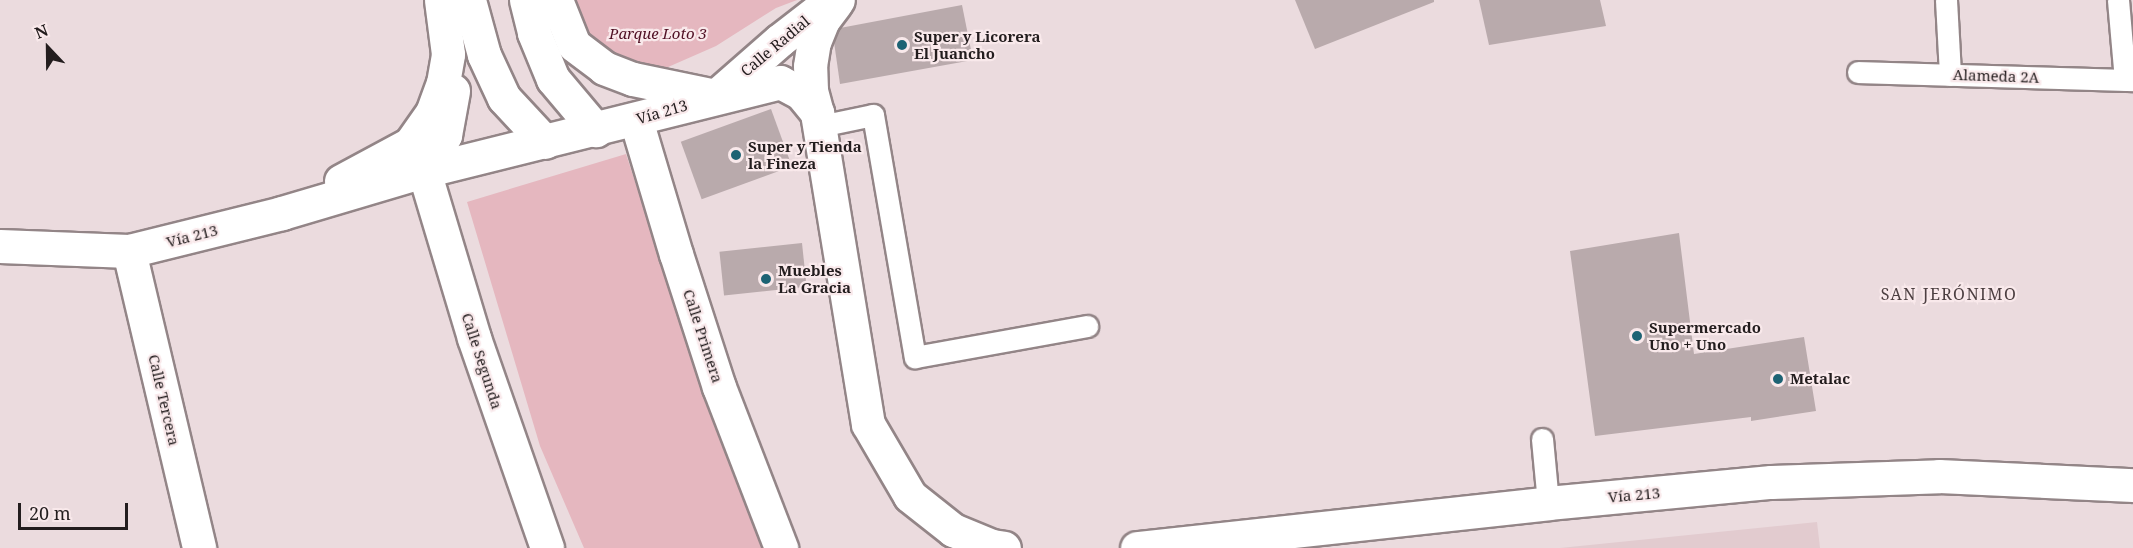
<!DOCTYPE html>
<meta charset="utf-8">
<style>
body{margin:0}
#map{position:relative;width:2133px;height:548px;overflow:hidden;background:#ebdbde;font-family:"Noto Serif",serif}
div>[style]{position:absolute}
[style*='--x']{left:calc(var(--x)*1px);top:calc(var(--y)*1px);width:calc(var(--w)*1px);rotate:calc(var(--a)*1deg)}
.built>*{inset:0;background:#e2cbcf}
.green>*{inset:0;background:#e5b7bf}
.building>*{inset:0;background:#b9aaac;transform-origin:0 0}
.roads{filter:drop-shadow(2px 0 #938587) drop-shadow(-2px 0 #938587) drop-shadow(0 2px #938587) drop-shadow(0 -2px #938587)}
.service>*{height:21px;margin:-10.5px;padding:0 10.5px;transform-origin:10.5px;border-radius:10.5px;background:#fff}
.minor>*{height:33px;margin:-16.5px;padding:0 16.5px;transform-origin:16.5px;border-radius:16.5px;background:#fff}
.secondary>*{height:33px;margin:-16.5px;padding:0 16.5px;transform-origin:16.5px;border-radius:16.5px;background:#fff}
.dots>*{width:16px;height:16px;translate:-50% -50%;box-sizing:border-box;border:3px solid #f9e9eb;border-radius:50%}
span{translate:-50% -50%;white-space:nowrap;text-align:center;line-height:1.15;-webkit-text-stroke:4.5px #f9e9eb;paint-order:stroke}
.park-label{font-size:15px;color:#501024;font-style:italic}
.poi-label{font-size:15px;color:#231d1e;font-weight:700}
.left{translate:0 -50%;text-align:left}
.street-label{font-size:15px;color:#231d1e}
.neighbourhood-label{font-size:16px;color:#4c3f41;letter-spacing:1.5px}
.north{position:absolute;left:18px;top:18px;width:60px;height:60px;-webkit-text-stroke:4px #f9e9eb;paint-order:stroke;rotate:338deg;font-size:16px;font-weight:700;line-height:24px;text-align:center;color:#231d1e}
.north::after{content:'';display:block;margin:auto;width:21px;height:27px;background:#231d1e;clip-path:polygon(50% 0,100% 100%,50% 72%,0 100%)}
.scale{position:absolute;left:18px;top:503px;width:110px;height:27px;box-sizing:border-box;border:3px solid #231d1e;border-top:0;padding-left:8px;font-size:18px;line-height:21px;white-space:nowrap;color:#231d1e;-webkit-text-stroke:4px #f9e9eb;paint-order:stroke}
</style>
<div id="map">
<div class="built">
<div style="clip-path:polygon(1817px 522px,1820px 548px,1560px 548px)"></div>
</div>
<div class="green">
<div style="clip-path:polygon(571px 0,797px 0,776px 8px,716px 46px,659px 71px,611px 53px,587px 36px)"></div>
<div style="clip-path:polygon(626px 154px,711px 414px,766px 548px,584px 548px,540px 446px,467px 202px)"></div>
</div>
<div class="building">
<div style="clip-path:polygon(1295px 0,1434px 0,1434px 2px,1315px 49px)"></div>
<div style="clip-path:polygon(1479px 0,1600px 0,1606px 26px,1489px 45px)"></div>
<div style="clip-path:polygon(962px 5px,973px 60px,840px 84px,834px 42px,840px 28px)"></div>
<div style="left:771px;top:109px;width:61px;height:96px;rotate:70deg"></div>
<div style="clip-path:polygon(1679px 233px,1694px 354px,1804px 337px,1816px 411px,1751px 421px,1751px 417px,1595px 436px,1570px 251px)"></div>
<div style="left:802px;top:243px;width:44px;height:83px;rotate:84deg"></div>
</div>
<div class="roads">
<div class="service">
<div style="--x:1946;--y:0;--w:75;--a:86.9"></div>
<div style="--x:2118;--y:0;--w:80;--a:85"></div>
<div style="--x:1858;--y:72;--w:275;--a:1.7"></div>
<div style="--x:820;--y:126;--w:54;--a:-11.7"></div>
<div style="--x:873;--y:115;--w:246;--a:80.2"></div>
<div style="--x:915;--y:357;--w:175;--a:-10.2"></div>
<div style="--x:1542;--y:439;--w:64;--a:84.6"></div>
</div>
<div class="minor">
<div style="--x:716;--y:96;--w:85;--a:-41.2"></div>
<div style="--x:780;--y:40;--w:51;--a:-37.8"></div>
<div style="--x:820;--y:9;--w:20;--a:-27"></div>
<div style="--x:817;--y:113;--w:24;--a:-105"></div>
<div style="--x:811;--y:90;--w:24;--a:-92"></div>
<div style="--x:810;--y:66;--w:24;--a:-81"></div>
<div style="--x:814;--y:42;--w:24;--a:-68"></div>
<div style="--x:823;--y:20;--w:20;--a:-53"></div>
<div style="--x:636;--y:120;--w:140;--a:73.4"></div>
<div style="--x:676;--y:254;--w:140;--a:72.1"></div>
<div style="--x:719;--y:387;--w:173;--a:68.9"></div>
<div style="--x:424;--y:171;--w:174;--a:73.3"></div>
<div style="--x:474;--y:338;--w:222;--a:70.8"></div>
<div style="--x:129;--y:251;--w:305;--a:76.7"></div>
</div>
<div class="secondary">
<div style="--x:469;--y:0;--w:57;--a:74.7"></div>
<div style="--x:484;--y:55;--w:47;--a:65.1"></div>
<div style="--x:504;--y:98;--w:60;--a:47"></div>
<div style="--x:526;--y:0;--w:34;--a:76"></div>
<div style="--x:534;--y:33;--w:50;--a:67.6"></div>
<div style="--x:553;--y:79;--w:67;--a:49.9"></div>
<div style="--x:556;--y:0;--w:48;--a:68.2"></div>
<div style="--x:574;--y:45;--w:38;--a:37"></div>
<div style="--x:604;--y:68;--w:31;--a:21"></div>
<div style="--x:633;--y:79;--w:80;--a:11.6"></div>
<div style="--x:424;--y:171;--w:42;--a:-59.7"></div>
<div style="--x:445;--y:135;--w:45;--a:-79.7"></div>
<div style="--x:341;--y:181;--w:78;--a:-28.2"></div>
<div style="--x:410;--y:144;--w:38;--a:-55"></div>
<div style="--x:432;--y:113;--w:32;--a:-70"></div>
<div style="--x:443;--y:83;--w:29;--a:-80"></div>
<div style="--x:448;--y:54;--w:54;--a:-97.4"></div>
<div style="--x:0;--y:246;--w:129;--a:2.2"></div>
<div style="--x:129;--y:251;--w:158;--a:-13.9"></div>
<div style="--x:282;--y:213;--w:148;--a:-16.5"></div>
<div style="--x:424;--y:171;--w:367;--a:-14"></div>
<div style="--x:780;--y:82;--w:24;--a:28"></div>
<div style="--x:801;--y:93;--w:26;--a:51"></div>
<div style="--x:817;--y:113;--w:315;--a:80.7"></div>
<div style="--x:868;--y:424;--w:83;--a:59.7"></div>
<div style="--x:910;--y:496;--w:55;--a:38.3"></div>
<div style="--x:953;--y:530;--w:42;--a:22.3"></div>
<div style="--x:992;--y:546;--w:12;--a:9"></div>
<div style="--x:1137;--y:548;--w:413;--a:-6.2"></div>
<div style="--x:1548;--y:503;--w:224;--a:-5.4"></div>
<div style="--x:1771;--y:482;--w:168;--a:-2"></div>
<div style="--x:1939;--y:476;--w:194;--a:2.7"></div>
</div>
</div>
<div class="dots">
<div style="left:902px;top:45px;background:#1d6374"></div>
<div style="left:736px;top:155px;background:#1d6374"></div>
<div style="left:766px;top:279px;background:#1d6374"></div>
<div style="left:1637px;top:336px;background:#1d6374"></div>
<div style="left:1778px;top:379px;background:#1d6374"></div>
</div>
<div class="park-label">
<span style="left:658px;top:34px">Parque Loto 3</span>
</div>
<div class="poi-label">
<span class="left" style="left:914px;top:45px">Super y Licorera<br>El Juancho</span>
<span class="left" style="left:748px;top:155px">Super y Tienda<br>la Fineza</span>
<span class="left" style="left:778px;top:279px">Muebles<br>La Gracia</span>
<span class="left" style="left:1649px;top:336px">Supermercado<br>Uno + Uno</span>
<span class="left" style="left:1790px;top:379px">Metalac</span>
</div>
<div class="street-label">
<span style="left:775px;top:46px;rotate:-40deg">Calle Radial</span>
<span style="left:1996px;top:76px;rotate:2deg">Alameda 2A</span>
<span style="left:662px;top:112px;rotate:-16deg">Vía 213</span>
<span style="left:192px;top:236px;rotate:-14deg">Vía 213</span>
<span style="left:703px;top:336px;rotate:72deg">Calle Primera</span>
<span style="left:482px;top:361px;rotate:72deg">Calle Segunda</span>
<span style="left:164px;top:400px;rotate:77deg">Calle Tercera</span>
<span style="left:1634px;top:495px;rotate:-5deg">Vía 213</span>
</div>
<div class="neighbourhood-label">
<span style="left:1949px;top:294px">SAN JERÓNIMO</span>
</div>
<div class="north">N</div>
<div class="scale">20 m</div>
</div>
